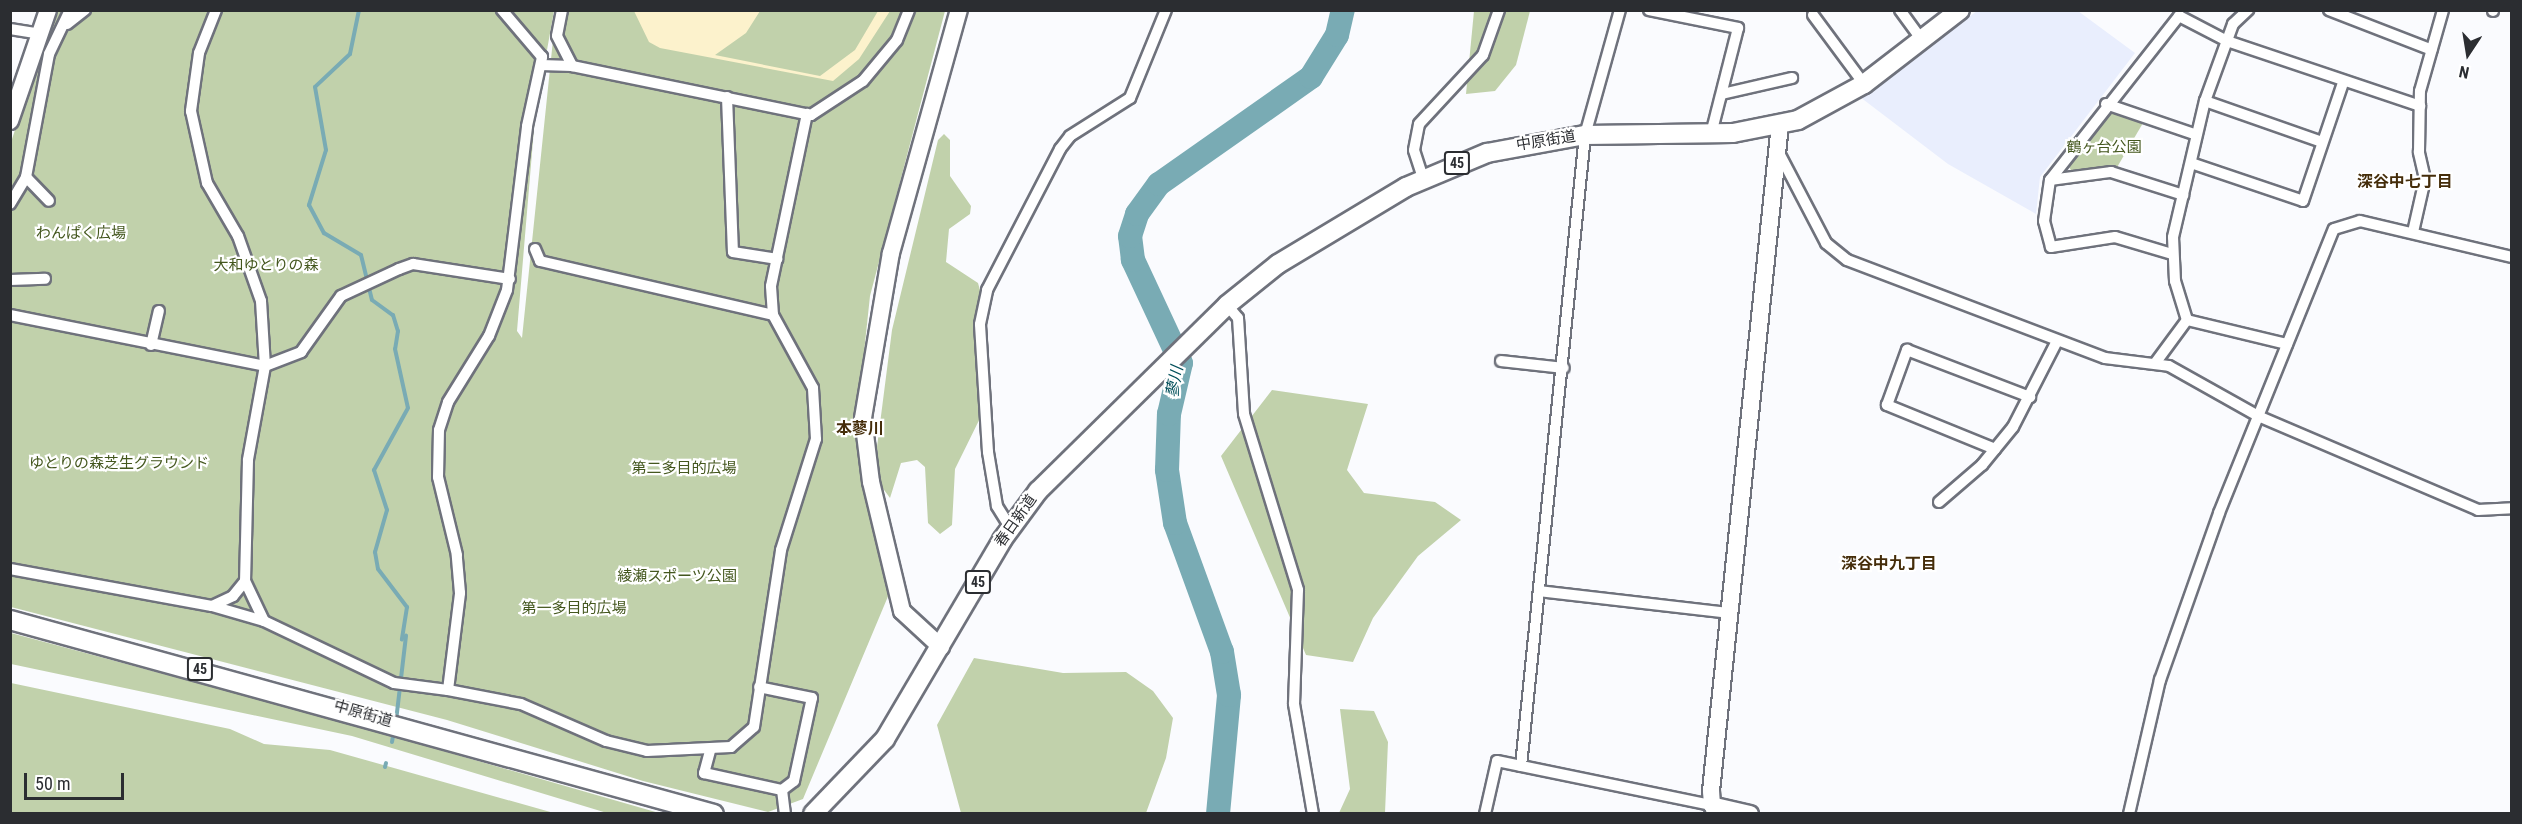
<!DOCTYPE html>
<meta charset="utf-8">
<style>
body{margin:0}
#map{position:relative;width:2522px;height:824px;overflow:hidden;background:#fafbfe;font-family:"Roboto Condensed","Noto Sans JP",sans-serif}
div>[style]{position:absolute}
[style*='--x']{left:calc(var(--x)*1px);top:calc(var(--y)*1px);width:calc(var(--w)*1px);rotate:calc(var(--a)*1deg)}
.built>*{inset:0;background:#e9eefd}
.green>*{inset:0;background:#c1d1ab}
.sand>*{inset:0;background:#fcf2cc}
.stream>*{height:4px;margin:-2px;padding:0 2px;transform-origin:2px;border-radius:2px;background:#79abb4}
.river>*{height:24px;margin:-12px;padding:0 12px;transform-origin:12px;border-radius:12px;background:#79abb4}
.roads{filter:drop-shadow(2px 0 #6f727c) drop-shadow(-2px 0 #6f727c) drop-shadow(0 2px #6f727c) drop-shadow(0 -2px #6f727c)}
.street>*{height:10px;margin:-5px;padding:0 5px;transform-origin:5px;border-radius:5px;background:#fff}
.secondary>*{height:16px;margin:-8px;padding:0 8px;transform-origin:8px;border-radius:8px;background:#fff}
.primary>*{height:18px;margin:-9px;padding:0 9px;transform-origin:9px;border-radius:9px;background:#fff}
span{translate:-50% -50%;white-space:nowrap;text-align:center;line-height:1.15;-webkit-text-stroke:4.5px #fff;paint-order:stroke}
.shield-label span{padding:2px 4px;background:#fff;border:2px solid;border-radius:4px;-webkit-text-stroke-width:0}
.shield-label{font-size:14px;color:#2b2d31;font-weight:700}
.street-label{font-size:15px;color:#2b2d31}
.park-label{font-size:15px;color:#44571e}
.neighbourhood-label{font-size:16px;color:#452d0a;font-weight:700}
.water-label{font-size:16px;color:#004e59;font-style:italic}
.frame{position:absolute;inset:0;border:12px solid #2b2d31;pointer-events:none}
.north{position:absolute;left:2438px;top:24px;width:60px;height:60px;-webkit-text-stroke:4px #fff;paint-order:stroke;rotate:192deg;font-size:16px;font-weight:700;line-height:24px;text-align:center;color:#2b2d31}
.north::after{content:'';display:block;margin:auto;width:21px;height:27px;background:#2b2d31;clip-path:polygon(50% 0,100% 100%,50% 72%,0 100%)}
.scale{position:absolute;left:24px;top:773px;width:100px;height:27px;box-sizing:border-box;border:3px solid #2b2d31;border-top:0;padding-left:8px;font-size:18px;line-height:21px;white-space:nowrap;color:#2b2d31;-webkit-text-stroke:4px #fff;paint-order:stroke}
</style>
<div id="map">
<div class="built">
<div style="clip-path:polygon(1977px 11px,2078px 11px,2135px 53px,2040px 177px,2036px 214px,1948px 164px,1860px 97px)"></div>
</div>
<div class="green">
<div style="clip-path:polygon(55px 11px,554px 11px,535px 117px,517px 331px,522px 338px,556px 11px,945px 11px,870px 296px,857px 418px,867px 502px,889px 594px,803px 799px,768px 812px,643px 781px,447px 720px,11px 607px,11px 142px)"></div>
<div style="clip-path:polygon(1474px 11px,1530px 11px,1516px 65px,1495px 91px,1466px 94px)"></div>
<div style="clip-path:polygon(2117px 112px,2143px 123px,2116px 169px,2072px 172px,2068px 165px,2106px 114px)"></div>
<div style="clip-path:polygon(944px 134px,950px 140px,950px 176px,971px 206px,970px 214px,949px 229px,946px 262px,978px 283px,985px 308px,989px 400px,955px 469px,952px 525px,940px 534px,928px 523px,925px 467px,917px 460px,901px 463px,890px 498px,879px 483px,877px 447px,892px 330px,938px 140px)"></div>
<div style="clip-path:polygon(1272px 390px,1368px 404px,1347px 470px,1364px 493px,1435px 502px,1461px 520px,1418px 556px,1373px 618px,1353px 662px,1306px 655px,1221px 456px)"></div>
<div style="clip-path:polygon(11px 633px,339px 721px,659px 813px,607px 813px,352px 736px,11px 664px)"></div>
<div style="clip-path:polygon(974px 658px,1063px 673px,1126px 672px,1153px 691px,1173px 718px,1166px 758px,1146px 813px,961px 813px,937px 725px)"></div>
<div style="clip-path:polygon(11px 683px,230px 729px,264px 744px,330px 750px,554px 813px,11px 813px)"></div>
<div style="clip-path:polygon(1340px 709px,1374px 711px,1388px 742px,1385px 813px,1339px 813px,1350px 789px)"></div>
</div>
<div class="sand">
<div style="clip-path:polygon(634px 11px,760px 11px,746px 33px,715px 55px,820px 76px,855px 50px,878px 11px,890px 11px,859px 59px,833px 81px,660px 48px,649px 42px)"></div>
</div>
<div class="stream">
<div style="--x:359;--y:10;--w:45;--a:101.6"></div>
<div style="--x:350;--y:54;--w:48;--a:136.7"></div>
<div style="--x:315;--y:87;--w:64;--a:80.1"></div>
<div style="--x:326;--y:150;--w:58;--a:107.2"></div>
<div style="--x:309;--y:205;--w:32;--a:62"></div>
<div style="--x:324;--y:233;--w:43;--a:30.7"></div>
<div style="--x:361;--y:255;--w:46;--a:76.3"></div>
<div style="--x:372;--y:300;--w:26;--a:36"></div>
<div style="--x:393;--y:315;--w:17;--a:73"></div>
<div style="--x:398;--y:331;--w:18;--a:99"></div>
<div style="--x:395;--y:349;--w:60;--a:77.6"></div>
<div style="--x:408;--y:408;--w:71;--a:118.7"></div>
<div style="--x:374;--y:470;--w:42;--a:72"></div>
<div style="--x:387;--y:510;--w:44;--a:105.9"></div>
<div style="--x:375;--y:552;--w:17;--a:80"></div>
<div style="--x:378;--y:569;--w:48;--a:52.7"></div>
<div style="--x:407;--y:607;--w:33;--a:99"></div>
<div style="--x:396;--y:721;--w:86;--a:-83.3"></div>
<div style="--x:392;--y:742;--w:11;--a:-80"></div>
<div style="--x:385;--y:767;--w:4;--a:-76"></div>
</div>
<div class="river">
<div style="--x:1218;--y:814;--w:120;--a:-84.7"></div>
<div style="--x:1229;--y:695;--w:44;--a:-99.2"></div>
<div style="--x:1222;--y:652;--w:137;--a:-110"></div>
<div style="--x:1175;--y:523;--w:54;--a:-98.6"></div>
<div style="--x:1167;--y:470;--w:56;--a:-88"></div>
<div style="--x:1169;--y:414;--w:52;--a:-76.8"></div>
<div style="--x:1181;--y:363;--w:114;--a:-115"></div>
<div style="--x:1133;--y:260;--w:24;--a:-97"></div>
<div style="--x:1130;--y:236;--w:23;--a:-72"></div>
<div style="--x:1137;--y:214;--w:37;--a:-54"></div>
<div style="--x:1159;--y:184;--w:186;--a:-35.1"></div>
<div style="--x:1311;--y:77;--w:49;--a:-58.2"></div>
<div style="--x:1337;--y:35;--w:26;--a:-77"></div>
</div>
<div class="roads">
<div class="street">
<div style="--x:216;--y:10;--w:46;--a:111.6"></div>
<div style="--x:199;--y:53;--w:59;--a:97.9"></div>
<div style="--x:191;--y:111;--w:74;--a:77.5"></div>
<div style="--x:207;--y:183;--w:61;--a:59.7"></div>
<div style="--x:238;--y:236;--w:69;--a:70.5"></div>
<div style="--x:261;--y:301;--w:65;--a:86.5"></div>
<div style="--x:265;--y:366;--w:96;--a:100.3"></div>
<div style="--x:248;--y:460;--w:121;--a:91.4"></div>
<div style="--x:245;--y:581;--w:44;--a:64.6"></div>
<div style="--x:562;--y:10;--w:26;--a:101"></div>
<div style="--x:557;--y:36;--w:34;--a:63"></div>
<div style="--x:572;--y:66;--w:244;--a:11.6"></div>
<div style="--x:811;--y:115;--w:62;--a:-33.2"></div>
<div style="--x:863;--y:81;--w:53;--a:-50.3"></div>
<div style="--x:897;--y:40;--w:32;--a:-68"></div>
<div style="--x:1649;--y:10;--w:91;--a:11.4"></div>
<div style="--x:1738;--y:28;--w:109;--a:104.3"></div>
<div style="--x:1900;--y:10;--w:37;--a:54"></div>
<div style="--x:2329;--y:10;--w:110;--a:21.2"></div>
<div style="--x:2493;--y:11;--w:1;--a:-90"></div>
<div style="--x:1813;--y:15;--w:86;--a:53.5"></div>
<div style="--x:67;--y:24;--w:23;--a:-38"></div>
<div style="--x:10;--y:29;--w:30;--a:9"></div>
<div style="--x:541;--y:65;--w:31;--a:2"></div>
<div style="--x:1722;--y:94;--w:72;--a:-12.9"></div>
<div style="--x:727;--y:97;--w:155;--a:87.8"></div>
<div style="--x:733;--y:252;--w:45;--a:9"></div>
<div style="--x:2205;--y:101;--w:124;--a:19.3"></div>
<div style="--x:2106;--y:104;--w:93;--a:18.8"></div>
<div style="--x:1778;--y:151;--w:104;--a:62.4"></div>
<div style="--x:1826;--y:243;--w:27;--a:39"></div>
<div style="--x:1847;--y:260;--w:276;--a:20.8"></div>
<div style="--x:2105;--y:358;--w:64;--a:7.1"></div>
<div style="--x:2169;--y:366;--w:102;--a:29.3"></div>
<div style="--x:2258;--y:416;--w:239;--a:23.1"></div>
<div style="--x:2478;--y:510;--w:34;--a:-3"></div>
<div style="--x:2191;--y:163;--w:118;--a:18.7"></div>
<div style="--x:2303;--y:201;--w:125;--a:-71.3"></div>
<div style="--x:26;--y:177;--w:33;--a:46"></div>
<div style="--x:1423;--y:178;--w:29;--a:-108"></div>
<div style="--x:1414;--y:150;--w:26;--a:-79"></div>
<div style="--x:1419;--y:124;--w:94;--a:-47.2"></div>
<div style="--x:1483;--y:55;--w:48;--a:-70.4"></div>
<div style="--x:2050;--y:180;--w:62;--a:-7.5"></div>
<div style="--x:2111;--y:172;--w:76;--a:17.7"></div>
<div style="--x:10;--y:204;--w:31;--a:-59"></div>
<div style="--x:26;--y:177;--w:125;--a:-79.4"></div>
<div style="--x:49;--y:54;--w:49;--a:-64.5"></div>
<div style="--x:2413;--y:232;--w:54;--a:-77.2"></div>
<div style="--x:2425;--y:179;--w:28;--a:-103"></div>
<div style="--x:2419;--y:152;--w:61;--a:-89.1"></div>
<div style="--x:2420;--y:91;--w:84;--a:-74.1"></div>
<div style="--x:535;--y:249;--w:13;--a:67"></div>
<div style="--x:540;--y:261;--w:239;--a:13"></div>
<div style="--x:2172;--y:254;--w:59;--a:-163.4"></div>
<div style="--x:2115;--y:237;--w:65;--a:171.1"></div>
<div style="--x:2051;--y:247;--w:27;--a:-105"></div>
<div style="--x:2044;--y:221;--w:41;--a:-81.7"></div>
<div style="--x:2050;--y:180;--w:209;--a:-51.8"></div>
<div style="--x:2179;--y:16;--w:54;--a:27.5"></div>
<div style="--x:2227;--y:41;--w:204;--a:18.6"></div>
<div style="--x:10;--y:280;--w:35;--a:-2"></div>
<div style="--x:1227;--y:305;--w:17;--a:50"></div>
<div style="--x:1238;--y:318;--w:96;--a:86.4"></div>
<div style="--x:1244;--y:414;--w:184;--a:72.9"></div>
<div style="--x:1298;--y:590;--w:114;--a:92"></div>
<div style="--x:1294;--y:704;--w:112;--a:80.2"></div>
<div style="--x:10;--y:315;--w:260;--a:11.3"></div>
<div style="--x:265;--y:366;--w:39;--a:-21"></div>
<div style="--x:301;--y:352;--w:69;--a:-54.5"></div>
<div style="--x:341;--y:296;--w:64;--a:-25"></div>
<div style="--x:399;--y:269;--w:15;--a:-20"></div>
<div style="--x:413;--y:264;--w:98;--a:8.8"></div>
<div style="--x:2187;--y:320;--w:41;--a:-107.1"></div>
<div style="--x:2175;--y:281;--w:44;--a:-92.6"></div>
<div style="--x:2173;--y:237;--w:140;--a:-76.8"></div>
<div style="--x:2205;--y:101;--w:82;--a:-70"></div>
<div style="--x:2233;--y:24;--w:21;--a:-43"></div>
<div style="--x:2187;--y:320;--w:103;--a:13.5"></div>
<div style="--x:151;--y:345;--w:35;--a:-77"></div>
<div style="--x:1501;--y:361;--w:63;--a:6.3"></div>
<div style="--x:2156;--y:362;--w:52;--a:-53.6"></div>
<div style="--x:1995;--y:449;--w:117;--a:-157.8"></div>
<div style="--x:1887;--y:405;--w:59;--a:-70"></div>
<div style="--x:1907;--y:350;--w:132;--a:20.9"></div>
<div style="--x:1939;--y:502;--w:57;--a:-40.7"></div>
<div style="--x:1982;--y:465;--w:49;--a:-50.8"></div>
<div style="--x:2013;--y:427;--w:97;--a:-62.9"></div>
<div style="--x:1010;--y:527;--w:25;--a:-122"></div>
<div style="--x:997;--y:506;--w:55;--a:-99.5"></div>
<div style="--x:988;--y:452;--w:128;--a:-93.6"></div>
<div style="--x:980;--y:324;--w:35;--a:-78"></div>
<div style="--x:987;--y:290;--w:159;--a:-62.6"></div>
<div style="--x:1060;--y:149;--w:16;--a:-52"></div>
<div style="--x:1070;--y:136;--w:71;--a:-32.3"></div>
<div style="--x:1130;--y:98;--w:95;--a:-67.8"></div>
<div style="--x:10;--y:569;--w:205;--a:10.4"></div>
<div style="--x:212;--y:606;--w:54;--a:16.1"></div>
<div style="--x:264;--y:621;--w:144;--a:25.5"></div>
<div style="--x:394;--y:683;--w:54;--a:7.4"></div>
<div style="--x:448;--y:690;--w:98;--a:-82.9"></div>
<div style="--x:460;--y:593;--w:38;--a:-95"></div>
<div style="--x:457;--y:555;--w:80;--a:-103.7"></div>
<div style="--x:438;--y:477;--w:47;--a:-88.8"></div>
<div style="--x:439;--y:430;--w:29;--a:-72"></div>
<div style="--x:448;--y:402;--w:78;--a:-58.2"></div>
<div style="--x:489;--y:336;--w:49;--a:-68.6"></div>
<div style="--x:507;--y:290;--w:165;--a:-83"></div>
<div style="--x:527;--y:126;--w:71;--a:-77.7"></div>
<div style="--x:542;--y:57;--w:62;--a:-130.4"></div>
<div style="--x:1539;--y:591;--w:192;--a:6.6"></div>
<div style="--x:212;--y:606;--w:23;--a:-25"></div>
<div style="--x:233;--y:596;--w:19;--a:-51"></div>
<div style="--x:448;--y:690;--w:74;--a:10.9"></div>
<div style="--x:521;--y:704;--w:93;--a:23.5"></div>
<div style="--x:606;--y:741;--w:42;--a:13.7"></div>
<div style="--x:647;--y:751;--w:84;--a:-2.7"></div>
<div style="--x:731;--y:747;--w:30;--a:-41"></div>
<div style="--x:754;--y:727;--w:179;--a:-81.3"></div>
<div style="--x:781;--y:550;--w:116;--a:-72.5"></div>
<div style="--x:816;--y:439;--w:51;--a:-93.4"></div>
<div style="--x:813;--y:388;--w:83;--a:-118.7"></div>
<div style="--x:773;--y:315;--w:29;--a:-94"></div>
<div style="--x:771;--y:286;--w:176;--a:-78.2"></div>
<div style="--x:710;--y:751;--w:23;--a:105"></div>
<div style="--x:704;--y:773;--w:80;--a:12.3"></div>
<div style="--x:782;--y:790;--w:15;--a:-37"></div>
<div style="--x:794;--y:781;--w:85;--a:-77.8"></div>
<div style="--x:812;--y:698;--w:54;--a:-168.3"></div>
<div style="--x:1521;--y:766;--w:634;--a:-84.21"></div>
<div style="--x:1585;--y:135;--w:130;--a:-74.4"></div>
<div style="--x:782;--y:790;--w:24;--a:83"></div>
<div style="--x:1485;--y:814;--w:54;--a:-77.2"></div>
<div style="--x:1497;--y:761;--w:219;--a:11.6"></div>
<div style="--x:1712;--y:805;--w:9;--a:96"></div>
<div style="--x:2129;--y:814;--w:138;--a:-77"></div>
<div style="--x:2160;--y:680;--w:177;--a:-70.5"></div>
<div style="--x:2219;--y:513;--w:306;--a:-68"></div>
<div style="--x:2334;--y:229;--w:27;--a:-17"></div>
<div style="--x:2360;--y:221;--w:156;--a:13.3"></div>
</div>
<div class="secondary">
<div style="--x:10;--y:121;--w:117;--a:-71.1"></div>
<div style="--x:941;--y:647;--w:53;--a:-137.3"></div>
<div style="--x:902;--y:611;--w:133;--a:-103.5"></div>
<div style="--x:871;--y:482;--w:64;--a:-97.1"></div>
<div style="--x:863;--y:418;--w:167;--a:-80.4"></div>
<div style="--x:891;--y:253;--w:252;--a:-74.4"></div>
<div style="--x:1750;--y:814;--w:39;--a:-167"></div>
<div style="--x:1712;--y:805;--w:14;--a:-94"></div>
<div style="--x:1711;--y:791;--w:670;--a:-84.09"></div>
</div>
<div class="primary">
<div style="--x:10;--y:620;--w:730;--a:15.41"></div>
<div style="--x:813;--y:814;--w:104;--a:-46.2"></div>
<div style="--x:885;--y:739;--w:231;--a:-59.5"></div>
<div style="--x:1002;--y:540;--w:61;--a:-53.7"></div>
<div style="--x:1038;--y:491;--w:265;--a:-44.5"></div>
<div style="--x:1227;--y:305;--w:65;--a:-38.8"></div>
<div style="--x:1278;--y:264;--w:149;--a:-31"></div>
<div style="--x:1406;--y:187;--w:88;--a:-22.8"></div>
<div style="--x:1487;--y:153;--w:100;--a:-10.4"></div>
<div style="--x:1585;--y:135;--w:148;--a:-0.8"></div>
<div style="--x:1733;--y:133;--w:66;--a:-11.3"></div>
<div style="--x:1798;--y:120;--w:75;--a:-28.6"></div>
<div style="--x:1864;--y:84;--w:121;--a:-37.6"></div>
</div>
</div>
<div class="shield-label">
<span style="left:1457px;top:163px">45</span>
<span style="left:978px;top:582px">45</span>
<span style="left:200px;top:669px">45</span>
</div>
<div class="street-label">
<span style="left:1546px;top:141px;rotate:-9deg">中原街道</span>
<span style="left:1016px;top:521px;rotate:-55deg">春日新道</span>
<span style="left:363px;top:714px;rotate:16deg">中原街道</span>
</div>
<div class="park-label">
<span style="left:2104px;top:148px">鶴ヶ台公園</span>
<span style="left:81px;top:234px">わんぱく広場</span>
<span style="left:266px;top:266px">大和ゆとりの森</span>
<span style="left:119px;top:464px">ゆとりの森芝生グラウンド</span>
<span style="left:684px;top:469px">第二多目的広場</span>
<span style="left:677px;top:577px">綾瀬スポーツ公園</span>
<span style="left:574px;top:609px">第一多目的広場</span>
</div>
<div class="neighbourhood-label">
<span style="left:2405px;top:182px">深谷中七丁目</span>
<span style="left:860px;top:429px">本蓼川</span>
<span style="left:1889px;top:564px">深谷中九丁目</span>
</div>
<div class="water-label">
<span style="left:1175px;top:382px;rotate:-80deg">蓼川</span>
</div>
<div class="frame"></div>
<div class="north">N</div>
<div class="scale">50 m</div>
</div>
